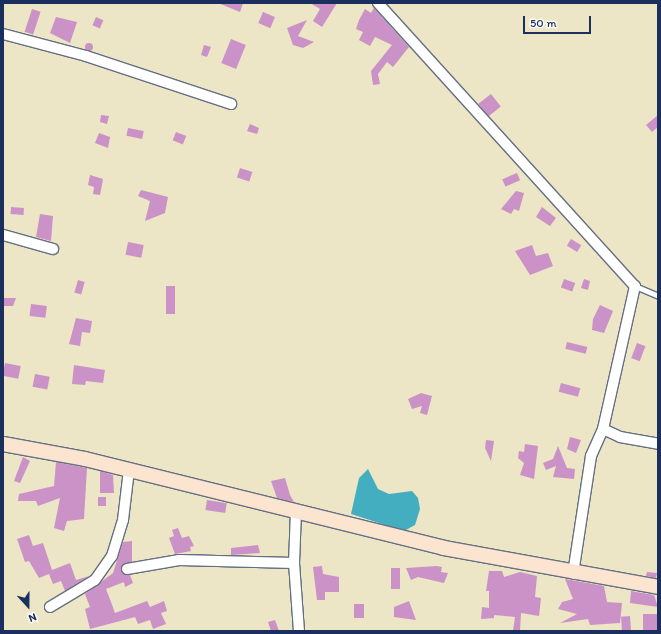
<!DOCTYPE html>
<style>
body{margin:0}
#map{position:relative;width:661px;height:634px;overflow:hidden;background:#ece5c6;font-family:Itim,sans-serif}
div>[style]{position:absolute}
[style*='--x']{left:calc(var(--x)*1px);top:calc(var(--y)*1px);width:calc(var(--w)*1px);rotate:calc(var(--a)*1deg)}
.water>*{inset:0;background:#42aec0}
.building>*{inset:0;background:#cb92c7;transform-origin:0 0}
.round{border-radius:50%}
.roads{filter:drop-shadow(1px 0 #646f82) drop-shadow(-1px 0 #646f82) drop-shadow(0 1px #646f82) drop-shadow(0 -1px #646f82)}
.lane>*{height:5px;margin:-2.5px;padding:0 2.5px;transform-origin:2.5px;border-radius:2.5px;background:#fff}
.street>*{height:10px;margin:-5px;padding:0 5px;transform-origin:5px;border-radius:5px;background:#fff}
.secondary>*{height:14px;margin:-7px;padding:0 7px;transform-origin:7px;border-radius:7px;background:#fce5d0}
span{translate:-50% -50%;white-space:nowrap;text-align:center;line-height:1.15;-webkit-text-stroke:3.5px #fdfcf7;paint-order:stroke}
.frame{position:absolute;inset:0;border:4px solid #1b2f5e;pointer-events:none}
.north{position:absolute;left:8px;top:586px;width:40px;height:40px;-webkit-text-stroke:3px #fdfcf7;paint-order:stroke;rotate:159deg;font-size:11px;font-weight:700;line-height:16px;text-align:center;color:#1b2f5e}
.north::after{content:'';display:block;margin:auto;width:14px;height:18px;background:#1b2f5e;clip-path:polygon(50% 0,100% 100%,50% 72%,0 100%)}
.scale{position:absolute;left:523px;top:16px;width:68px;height:18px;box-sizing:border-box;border:2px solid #1b2f5e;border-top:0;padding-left:5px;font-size:12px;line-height:14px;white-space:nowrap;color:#1b2f5e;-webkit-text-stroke:3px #fdfcf7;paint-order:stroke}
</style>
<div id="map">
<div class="water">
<div style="clip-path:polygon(368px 469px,378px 489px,389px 494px,412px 491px,418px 498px,420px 509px,415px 525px,404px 531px,351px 514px,359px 478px)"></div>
</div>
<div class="building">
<div style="clip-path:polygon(218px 3px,243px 3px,240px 12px)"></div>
<div style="clip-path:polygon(310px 3px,337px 3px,322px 27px,313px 21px,320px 9px)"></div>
<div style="clip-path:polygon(374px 8px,409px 47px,393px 67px,387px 62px,378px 74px,380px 84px,373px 85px,371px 71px,392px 45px,375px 37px,370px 46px,359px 40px,363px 32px,356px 29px,359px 20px,365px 9px,371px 13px)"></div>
<div style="left:32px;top:9px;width:9px;height:24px;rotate:18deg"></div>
<div style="left:263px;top:12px;width:13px;height:12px;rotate:23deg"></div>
<div style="clip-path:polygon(56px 17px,77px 22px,70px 43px,50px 33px)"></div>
<div style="left:96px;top:17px;width:8px;height:9px;rotate:23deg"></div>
<div style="clip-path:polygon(307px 20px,298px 36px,314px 42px,303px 48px,293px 45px,287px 28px)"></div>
<div style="left:231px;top:39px;width:16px;height:26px;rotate:22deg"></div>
<div class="round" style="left:85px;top:43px;width:8px;height:8px"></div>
<div style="clip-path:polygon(204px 45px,211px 47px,207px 57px,201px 55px)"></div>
<div style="left:491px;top:94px;width:16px;height:16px;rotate:52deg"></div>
<div style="clip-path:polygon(101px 115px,109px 116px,107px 124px,100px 122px)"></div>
<div style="clip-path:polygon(658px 115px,658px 127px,652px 132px,646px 125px)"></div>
<div style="clip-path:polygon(250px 124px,259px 128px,257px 134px,247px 131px)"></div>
<div style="left:128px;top:128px;width:16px;height:8px;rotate:11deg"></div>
<div style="left:176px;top:132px;width:11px;height:9px;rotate:22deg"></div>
<div style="clip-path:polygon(99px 133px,110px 137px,108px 148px,95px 143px)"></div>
<div style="left:240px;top:168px;width:13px;height:10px;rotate:18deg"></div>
<div style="left:517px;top:173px;width:8px;height:16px;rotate:67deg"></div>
<div style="clip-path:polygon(90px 175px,103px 179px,100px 195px,93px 194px,94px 187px,88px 185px)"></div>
<div style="clip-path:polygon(141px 190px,168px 197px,165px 213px,145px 221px,150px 201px,138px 196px)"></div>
<div style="clip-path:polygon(516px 191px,524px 193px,519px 211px,514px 209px,511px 214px,501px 209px)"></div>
<div style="left:11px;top:207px;width:13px;height:7px;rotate:4deg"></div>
<div style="clip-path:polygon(542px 207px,556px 218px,550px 226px,536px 217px)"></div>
<div style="clip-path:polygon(40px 214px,53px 216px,51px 241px,36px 237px)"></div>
<div style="left:571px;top:239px;width:12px;height:8px;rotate:31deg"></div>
<div style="left:128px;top:242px;width:16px;height:13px;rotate:11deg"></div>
<div style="clip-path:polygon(532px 245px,536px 256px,548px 253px,553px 266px,530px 275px,515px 251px)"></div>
<div style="left:564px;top:279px;width:12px;height:9px;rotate:20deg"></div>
<div style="clip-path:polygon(584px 279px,590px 281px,588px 290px,581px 288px)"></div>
<div style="left:78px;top:280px;width:7px;height:13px;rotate:16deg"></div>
<div style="left:166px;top:286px;width:9px;height:28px"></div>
<div style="clip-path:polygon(3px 298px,16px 298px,13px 306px,3px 306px)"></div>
<div style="left:31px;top:304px;width:16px;height:12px;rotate:7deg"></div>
<div style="clip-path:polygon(600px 305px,613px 311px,604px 333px,592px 330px,593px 319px)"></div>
<div style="clip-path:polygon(76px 318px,92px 321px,90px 333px,82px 332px,80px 346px,69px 344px)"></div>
<div style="left:567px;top:342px;width:21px;height:7px;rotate:14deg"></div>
<div style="left:637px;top:343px;width:9px;height:16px;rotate:21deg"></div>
<div style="left:5px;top:363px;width:16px;height:13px;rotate:11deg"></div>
<div style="clip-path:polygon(74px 365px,105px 370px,103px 383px,86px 381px,85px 385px,72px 384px)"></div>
<div style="left:35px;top:374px;width:15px;height:13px;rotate:11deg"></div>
<div style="left:561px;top:383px;width:20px;height:9px;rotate:15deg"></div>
<div style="clip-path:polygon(421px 393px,432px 396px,427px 415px,420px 413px,422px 406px,412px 409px,408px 399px)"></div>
<div style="clip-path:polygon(570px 437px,581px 440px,576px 453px,567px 449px)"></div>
<div style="clip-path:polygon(486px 440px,494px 441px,491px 461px,485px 448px)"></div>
<div style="clip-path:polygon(525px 444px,538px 446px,534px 479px,520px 475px,524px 463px,518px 458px,519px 451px,524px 452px)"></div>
<div style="clip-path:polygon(558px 446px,567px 468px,575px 469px,574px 479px,553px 477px,556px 466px,546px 470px,543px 463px,553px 459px)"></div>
<div style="clip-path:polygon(23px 457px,30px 461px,20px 483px,14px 481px)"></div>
<div style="clip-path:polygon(56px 462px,87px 468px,84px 519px,67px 521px,64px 531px,54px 528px,60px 498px,38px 506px,36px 501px,18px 501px,19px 494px,54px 486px)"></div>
<div style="clip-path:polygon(100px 471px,113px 475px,114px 493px,100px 493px)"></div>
<div style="clip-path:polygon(285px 478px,290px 495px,294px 502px,277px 498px,271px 481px)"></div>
<div style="left:98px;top:497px;width:8px;height:9px"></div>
<div style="left:207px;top:500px;width:20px;height:10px;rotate:9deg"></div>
<div style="clip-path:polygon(178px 528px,182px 538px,189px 536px,194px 546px,190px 547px,191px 551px,175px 554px,169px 538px,174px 536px,172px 530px)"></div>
<div style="clip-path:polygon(29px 535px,33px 546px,43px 543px,52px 570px,70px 563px,76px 580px,89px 576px,65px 591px,61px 581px,53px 584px,49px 574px,39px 578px,29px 561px,25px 562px,17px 539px)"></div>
<div style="clip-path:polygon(132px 541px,132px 562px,123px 564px,121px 570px,130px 575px,133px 583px,125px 587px,124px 582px,106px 589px,111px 602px,115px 613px,147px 601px,150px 607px,164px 601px,167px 611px,161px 613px,166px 624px,153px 629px,150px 620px,138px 624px,135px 617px,90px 629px,85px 609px,90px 607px,85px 594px,113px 573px,123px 542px)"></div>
<div style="clip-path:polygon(258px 545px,260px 553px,231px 555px,231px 548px)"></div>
<div style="clip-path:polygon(322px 566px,323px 574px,339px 577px,339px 592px,325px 592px,325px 600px,317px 600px,313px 567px)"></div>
<div style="clip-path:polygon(437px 566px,442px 567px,441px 572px,448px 573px,444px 583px,418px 577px,411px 580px,406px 568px)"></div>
<div style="left:400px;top:568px;width:21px;height:9px;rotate:90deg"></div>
<div style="clip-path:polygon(489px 571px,502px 571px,504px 577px,520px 572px,537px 576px,535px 597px,541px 598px,539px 616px,521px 613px,520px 631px,513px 631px,515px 617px,494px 615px,494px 618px,481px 619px,482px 607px,489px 608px,489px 591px,486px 591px)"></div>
<div style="clip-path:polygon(647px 572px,657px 573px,656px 578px,646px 576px)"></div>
<div style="clip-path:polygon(565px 579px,604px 586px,607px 602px,622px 603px,620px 623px,590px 625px,588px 619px,560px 623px,577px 614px,558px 609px,562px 602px,573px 599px)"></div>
<div style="clip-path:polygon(631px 591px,654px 595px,658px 607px,630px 603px)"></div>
<div style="clip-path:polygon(409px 601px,416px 620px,394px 617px,394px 607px)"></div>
<div style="left:354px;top:604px;width:10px;height:14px"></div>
<div style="left:658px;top:614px;width:17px;height:15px;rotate:90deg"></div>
<div style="left:630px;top:616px;width:15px;height:9px;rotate:86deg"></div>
<div style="clip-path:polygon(275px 620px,279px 631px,271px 631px,268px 622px)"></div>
</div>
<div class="roads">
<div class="lane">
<div style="--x:635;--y:286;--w:25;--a:23"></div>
</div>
<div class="street">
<div style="--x:378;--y:3;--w:382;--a:47.8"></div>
<div style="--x:635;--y:286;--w:147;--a:102.6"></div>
<div style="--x:603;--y:429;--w:30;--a:114"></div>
<div style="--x:591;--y:456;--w:119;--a:98.7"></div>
<div style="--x:3;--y:34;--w:86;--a:14.8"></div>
<div style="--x:86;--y:56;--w:153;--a:18.3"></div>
<div style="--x:3;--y:235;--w:52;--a:15.6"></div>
<div style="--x:603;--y:429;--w:19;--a:25"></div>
<div style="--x:620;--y:437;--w:39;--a:10"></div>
<div style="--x:296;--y:511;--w:52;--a:92.2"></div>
<div style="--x:294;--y:563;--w:68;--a:85.8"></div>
<div style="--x:127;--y:569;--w:53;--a:-9.8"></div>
<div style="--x:179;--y:560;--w:115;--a:1.5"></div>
<div style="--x:50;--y:607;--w:52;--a:-31"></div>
<div style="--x:95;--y:580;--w:29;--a:-55"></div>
<div style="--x:112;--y:556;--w:38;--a:-73"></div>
<div style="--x:123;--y:520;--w:50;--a:-83.2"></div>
</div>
<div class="secondary">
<div style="--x:3;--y:444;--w:83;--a:10.4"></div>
<div style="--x:85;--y:459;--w:370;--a:13.9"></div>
<div style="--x:444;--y:548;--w:218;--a:10.3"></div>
</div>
</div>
<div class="frame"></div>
<div class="north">N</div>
<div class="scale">50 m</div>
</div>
